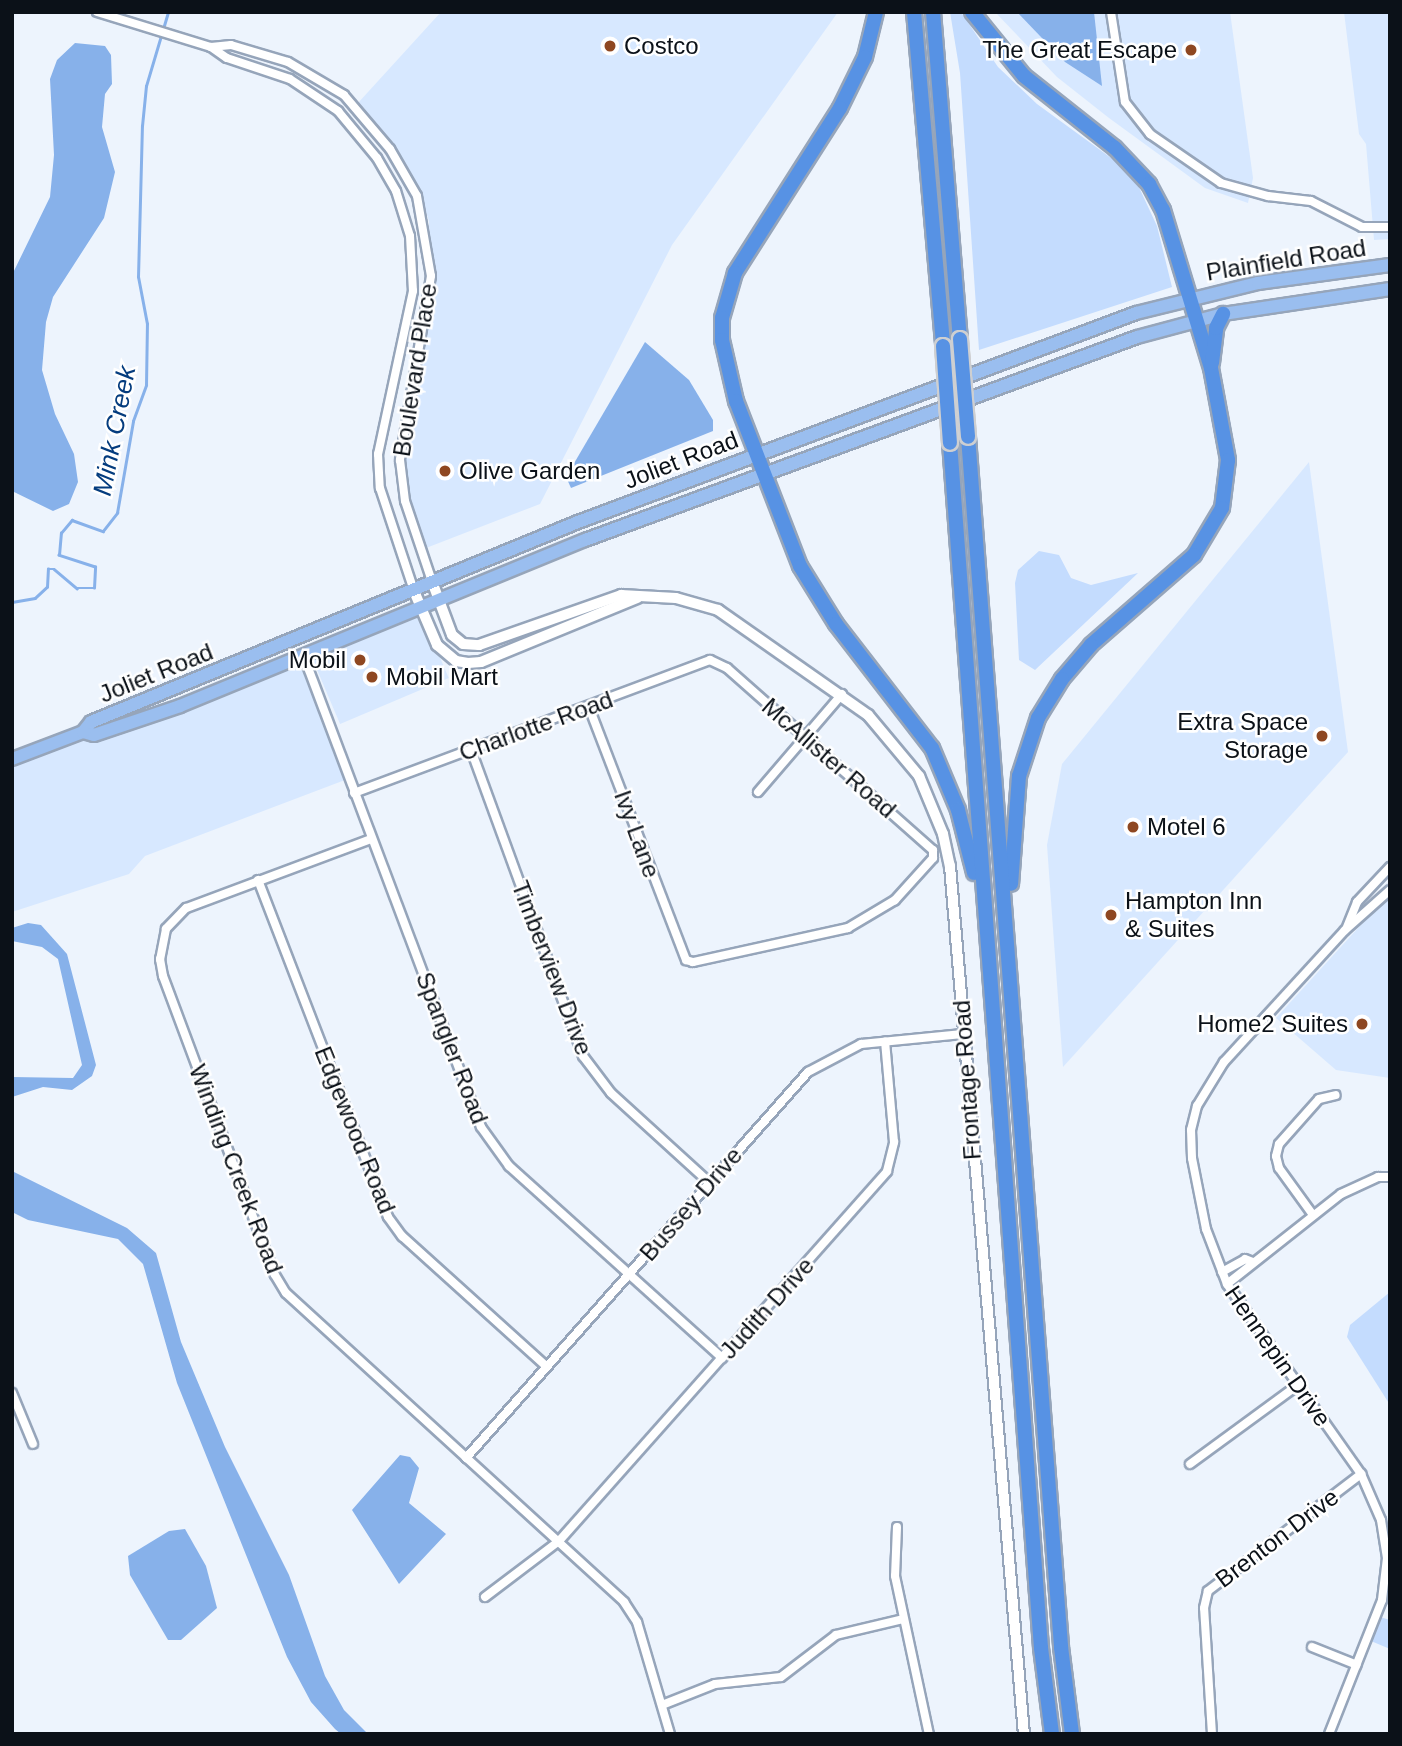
<!DOCTYPE html>
<style>
body{margin:0}
#map{position:relative;width:1402px;height:1746px;overflow:hidden;background:#edf4fd;font-family:Arial,sans-serif}
div>[style]{position:absolute}
[style*='--x']{left:calc(var(--x)*1px);top:calc(var(--y)*1px);width:calc(var(--w)*1px);rotate:calc(var(--a)*1deg)}
.built>*{inset:0;background:#d7e8ff;transform-origin:0 0}
.green>*{inset:0;background:#c4dcfe}
.water>*{inset:0;background:#87b1ea}
.stream>*{height:2.5px;margin:-1.25px;padding:0 1.25px;transform-origin:1.25px;border-radius:1.25px;background:#87b1ea}
.roads{filter:drop-shadow(2px 0 #96a5ba) drop-shadow(-2px 0 #96a5ba) drop-shadow(0 2px #96a5ba) drop-shadow(0 -2px #96a5ba)}
.minor>*{height:8px;margin:-4px;padding:0 4px;transform-origin:4px;border-radius:4px;background:#fff}
.tertiary>*{height:10px;margin:-5px;padding:0 5px;transform-origin:5px;border-radius:5px;background:#fff}
.primary>*{height:12px;margin:-6px;padding:0 6px;transform-origin:6px;border-radius:6px;background:#9abeef}
.motorway>*{height:14px;margin:-7px;padding:0 7px;transform-origin:7px;border-radius:7px;background:#5792e4}
.bridges{filter:drop-shadow(2px 0 #cecfd1) drop-shadow(-2px 0 #cecfd1) drop-shadow(0 2px #cecfd1) drop-shadow(0 -2px #cecfd1)}
.motorway-bridge>*{height:14px;margin:-7px;padding:0 7px;transform-origin:7px;border-radius:7px;background:#5792e4}
.dots>*{width:19px;height:19px;translate:-50% -50%;box-sizing:border-box;border:4px solid #fff;border-radius:50%}
span{translate:-50% -50%;white-space:nowrap;text-align:center;line-height:1.15;-webkit-text-stroke:5px #fff;paint-order:stroke}
.poi-label{font-size:24px;color:#0b1118}
.left{translate:0 -50%;text-align:left}
.right{translate:-100% -50%;text-align:right}
.street-label{font-size:24px;color:#0b1118}
.water-label{font-size:26px;color:#043c7e;font-style:italic}
.frame{position:absolute;inset:0;border:14px solid #0b1118;pointer-events:none}
</style>
<div id="map">
<div class="built">
<div style="clip-path:polygon(441px 12px,838px 12px,672px 245px,540px 504px,426px 548px,406px 485px,405px 450px,431px 314px,429px 221px,416px 182px,358px 103px)"></div>
<div style="clip-path:polygon(995px 12px,1230px 12px,1253px 178px,1248px 203px,1205px 188px,1109px 118px,1057px 77px)"></div>
<div style="clip-path:polygon(1344px 12px,1390px 12px,1390px 239px,1374px 240px,1366px 144px,1359px 134px)"></div>
<div style="clip-path:polygon(1309px 462px,1348px 752px,1063px 1067px,1047px 845px,1062px 764px)"></div>
<div style="left:419px;top:608px;width:76px;height:118px;rotate:67deg"></div>
<div style="clip-path:polygon(296px 652px,345px 780px,145px 856px,129px 874px,12px 912px,12px 764px)"></div>
<div style="clip-path:polygon(1390px 893px,1390px 1078px,1336px 1070px,1276px 1018px)"></div>
</div>
<div class="green">
<div style="clip-path:polygon(950px 12px,961px 12px,998px 67px,1037px 104px,1118px 163px,1137px 183px,1157px 226px,1172px 287px,979px 350px,960px 73px)"></div>
<div style="clip-path:polygon(1039px 551px,1059px 555px,1071px 578px,1091px 585px,1138px 573px,1035px 670px,1019px 660px,1015px 583px,1018px 570px)"></div>
<div style="clip-path:polygon(1390px 1292px,1390px 1405px,1347px 1337px,1350px 1325px)"></div>
<div style="clip-path:polygon(1380px 1617px,1390px 1620px,1390px 1649px,1371px 1641px)"></div>
</div>
<div class="water">
<div style="clip-path:polygon(1017px 12px,1094px 12px,1102px 86px,1065px 62px)"></div>
<div style="clip-path:polygon(75px 43px,105px 46px,111px 55px,112px 84px,105px 94px,102px 127px,115px 172px,104px 218px,53px 297px,46px 322px,42px 370px,55px 414px,74px 454px,78px 482px,69px 504px,53px 511px,12px 491px,12px 275px,50px 197px,54px 155px,50px 79px,57px 60px)"></div>
<div style="clip-path:polygon(645px 342px,689px 380px,713px 420px,713px 431px,571px 488px,566px 477px)"></div>
<div style="clip-path:polygon(28px 923px,41px 925px,67px 954px,96px 1065px,92px 1076px,72px 1090px,43px 1087px,12px 1097px,12px 1077px,73px 1078px,82px 1065px,58px 959px,42px 947px,12px 941px,12px 928px)"></div>
<div style="clip-path:polygon(12px 1171px,127px 1228px,156px 1253px,181px 1342px,225px 1447px,289px 1575px,325px 1676px,344px 1710px,368px 1734px,341px 1734px,335px 1729px,311px 1702px,287px 1657px,177px 1383px,143px 1264px,118px 1239px,28px 1220px,12px 1212px)"></div>
<div style="clip-path:polygon(400px 1455px,410px 1457px,419px 1468px,409px 1503px,446px 1534px,399px 1584px,352px 1510px)"></div>
<div style="clip-path:polygon(185px 1529px,206px 1566px,217px 1608px,181px 1640px,168px 1640px,130px 1575px,128px 1556px,169px 1531px)"></div>
</div>
<div class="stream">
<div style="--x:12;--y:602;--w:23;--a:-10"></div>
<div style="--x:35;--y:598;--w:16;--a:-43"></div>
<div style="--x:47;--y:587;--w:18;--a:-87"></div>
<div style="--x:48;--y:569;--w:6;--a:0"></div>
<div style="--x:54;--y:569;--w:30;--a:40"></div>
<div style="--x:77;--y:588;--w:17;--a:0"></div>
<div style="--x:94;--y:588;--w:21;--a:-87"></div>
<div style="--x:95;--y:567;--w:38;--a:-162"></div>
<div style="--x:59;--y:555;--w:22;--a:-85"></div>
<div style="--x:61;--y:533;--w:17;--a:-50"></div>
<div style="--x:72;--y:520;--w:33;--a:20"></div>
<div style="--x:103;--y:531;--w:23;--a:-52"></div>
<div style="--x:117;--y:513;--w:93;--a:-80.1"></div>
<div style="--x:133;--y:421;--w:38;--a:-70"></div>
<div style="--x:146;--y:385;--w:61;--a:-89.1"></div>
<div style="--x:147;--y:324;--w:48;--a:-100.8"></div>
<div style="--x:138;--y:277;--w:151;--a:-88.5"></div>
<div style="--x:142;--y:126;--w:40;--a:-84.3"></div>
<div style="--x:146;--y:86;--w:77;--a:-73.4"></div>
</div>
<div class="roads">
<div class="minor">
<div style="--x:97;--y:12;--w:119;--a:17.1"></div>
<div style="--x:211;--y:47;--w:19;--a:35"></div>
<div style="--x:227;--y:58;--w:66;--a:18.4"></div>
<div style="--x:290;--y:79;--w:58;--a:33.7"></div>
<div style="--x:338;--y:111;--w:61;--a:50.3"></div>
<div style="--x:377;--y:158;--w:38;--a:60"></div>
<div style="--x:396;--y:191;--w:47;--a:72.7"></div>
<div style="--x:410;--y:236;--w:55;--a:86.9"></div>
<div style="--x:413;--y:291;--w:167;--a:102.1"></div>
<div style="--x:378;--y:454;--w:34;--a:87"></div>
<div style="--x:380;--y:488;--w:108;--a:71.7"></div>
<div style="--x:1111;--y:12;--w:91;--a:81.2"></div>
<div style="--x:1125;--y:102;--w:41;--a:52"></div>
<div style="--x:1150;--y:134;--w:86;--a:34.6"></div>
<div style="--x:1221;--y:183;--w:49;--a:15.5"></div>
<div style="--x:1268;--y:196;--w:43;--a:6.6"></div>
<div style="--x:1311;--y:201;--w:57;--a:27"></div>
<div style="--x:1362;--y:227;--w:28;--a:0"></div>
<div style="--x:211;--y:47;--w:20;--a:-6"></div>
<div style="--x:231;--y:45;--w:59;--a:16.6"></div>
<div style="--x:288;--y:62;--w:65;--a:30.5"></div>
<div style="--x:344;--y:95;--w:71;--a:49.6"></div>
<div style="--x:390;--y:149;--w:54;--a:60.1"></div>
<div style="--x:417;--y:196;--w:81;--a:80.1"></div>
<div style="--x:431;--y:276;--w:187;--a:99.6"></div>
<div style="--x:400;--y:460;--w:41;--a:83"></div>
<div style="--x:405;--y:501;--w:88;--a:71.4"></div>
<div style="--x:304;--y:657;--w:502;--a:69.36"></div>
<div style="--x:481;--y:1127;--w:48;--a:54.3"></div>
<div style="--x:509;--y:1166;--w:287;--a:42"></div>
<div style="--x:471;--y:750;--w:326;--a:69.9"></div>
<div style="--x:583;--y:1056;--w:46;--a:52.9"></div>
<div style="--x:611;--y:1093;--w:134;--a:42.3"></div>
<div style="--x:758;--y:792;--w:129;--a:-49.4"></div>
<div style="--x:354;--y:793;--w:380;--a:-20.5"></div>
<div style="--x:710;--y:660;--w:19;--a:25"></div>
<div style="--x:727;--y:668;--w:275;--a:41.5"></div>
<div style="--x:933;--y:850;--w:8;--a:90"></div>
<div style="--x:933;--y:858;--w:57;--a:132.1"></div>
<div style="--x:895;--y:900;--w:55;--a:149.2"></div>
<div style="--x:848;--y:928;--w:159;--a:167.6"></div>
<div style="--x:693;--y:962;--w:7;--a:-164"></div>
<div style="--x:686;--y:960;--w:271;--a:-111"></div>
<div style="--x:371;--y:839;--w:197;--a:159.5"></div>
<div style="--x:186;--y:908;--w:29;--a:134"></div>
<div style="--x:166;--y:929;--w:31;--a:101"></div>
<div style="--x:160;--y:959;--w:17;--a:80"></div>
<div style="--x:163;--y:976;--w:319;--a:69.5"></div>
<div style="--x:275;--y:1275;--w:21;--a:59"></div>
<div style="--x:286;--y:1293;--w:458;--a:42.4"></div>
<div style="--x:624;--y:1602;--w:24;--a:57"></div>
<div style="--x:637;--y:1622;--w:117;--a:73.6"></div>
<div style="--x:258;--y:880;--w:361;--a:68.9"></div>
<div style="--x:388;--y:1217;--w:24;--a:54"></div>
<div style="--x:402;--y:1236;--w:194;--a:42.1"></div>
<div style="--x:1347;--y:927;--w:27;--a:-68"></div>
<div style="--x:1357;--y:902;--w:48;--a:-46.7"></div>
<div style="--x:1313;--y:1215;--w:58;--a:-125.9"></div>
<div style="--x:1279;--y:1168;--w:12;--a:-104"></div>
<div style="--x:1276;--y:1156;--w:12;--a:-76"></div>
<div style="--x:1279;--y:1144;--w:60;--a:-48.4"></div>
<div style="--x:1319;--y:1099;--w:17;--a:-13"></div>
<div style="--x:1222;--y:1272;--w:26;--a:-29"></div>
<div style="--x:1245;--y:1259;--w:9;--a:21"></div>
<div style="--x:1227;--y:1284;--w:145;--a:-38.3"></div>
<div style="--x:1341;--y:1194;--w:41;--a:-24.7"></div>
<div style="--x:1378;--y:1177;--w:12;--a:0"></div>
<div style="--x:12;--y:1393;--w:55;--a:67.6"></div>
<div style="--x:466;--y:1458;--w:516;--a:-48.46"></div>
<div style="--x:808;--y:1072;--w:60;--a:-27.8"></div>
<div style="--x:861;--y:1044;--w:102;--a:-5.6"></div>
<div style="--x:1190;--y:1464;--w:134;--a:-36.2"></div>
<div style="--x:897;--y:1527;--w:49;--a:92.3"></div>
<div style="--x:895;--y:1576;--w:162;--a:77.9"></div>
<div style="--x:485;--y:1597;--w:93;--a:-37.1"></div>
<div style="--x:559;--y:1541;--w:494;--a:-48.4"></div>
<div style="--x:887;--y:1171;--w:30;--a:-76"></div>
<div style="--x:894;--y:1142;--w:101;--a:-95.1"></div>
<div style="--x:1312;--y:1647;--w:48;--a:21.8"></div>
<div style="--x:662;--y:1705;--w:57;--a:-21.6"></div>
<div style="--x:715;--y:1684;--w:66;--a:-6.1"></div>
<div style="--x:781;--y:1677;--w:69;--a:-37.4"></div>
<div style="--x:836;--y:1635;--w:69;--a:-13.4"></div>
<div style="--x:1212;--y:1734;--w:126;--a:-93.6"></div>
<div style="--x:1204;--y:1608;--w:17;--a:-77"></div>
<div style="--x:1208;--y:1591;--w:193;--a:-37.4"></div>
<div style="--x:1329;--y:1734;--w:144;--a:-68.4"></div>
<div style="--x:1382;--y:1600;--w:42;--a:-83.2"></div>
<div style="--x:1387;--y:1558;--w:38;--a:-99"></div>
<div style="--x:1381;--y:1520;--w:50;--a:-113.5"></div>
<div style="--x:1361;--y:1474;--w:232;--a:-125.2"></div>
<div style="--x:1227;--y:1284;--w:59;--a:-110.9"></div>
<div style="--x:1206;--y:1229;--w:72;--a:-101.2"></div>
<div style="--x:1192;--y:1158;--w:28;--a:-92"></div>
<div style="--x:1191;--y:1130;--w:25;--a:-76"></div>
<div style="--x:1197;--y:1106;--w:52;--a:-58.5"></div>
<div style="--x:1224;--y:1062;--w:179;--a:-47.5"></div>
<div style="--x:1345;--y:930;--w:60;--a:-41.6"></div>
</div>
<div class="tertiary">
<div style="--x:433;--y:584;--w:54;--a:69.6"></div>
<div style="--x:452;--y:635;--w:14;--a:39"></div>
<div style="--x:463;--y:644;--w:16;--a:4"></div>
<div style="--x:479;--y:645;--w:151;--a:-19.4"></div>
<div style="--x:621;--y:595;--w:55;--a:3.1"></div>
<div style="--x:676;--y:598;--w:44;--a:15.9"></div>
<div style="--x:718;--y:610;--w:183;--a:35"></div>
<div style="--x:868;--y:715;--w:80;--a:50.1"></div>
<div style="--x:919;--y:776;--w:63;--a:67.5"></div>
<div style="--x:943;--y:834;--w:33;--a:78"></div>
<div style="--x:950;--y:866;--w:871;--a:85.13"></div>
<div style="--x:414;--y:591;--w:59;--a:66.9"></div>
<div style="--x:437;--y:645;--w:25;--a:40"></div>
<div style="--x:456;--y:661;--w:12;--a:9"></div>
<div style="--x:468;--y:663;--w:13;--a:-4"></div>
<div style="--x:481;--y:662;--w:169;--a:-22.3"></div>
</div>
<div class="primary">
<div style="--x:83;--y:732;--w:11;--a:15"></div>
<div style="--x:94;--y:735;--w:91;--a:-18.6"></div>
<div style="--x:180;--y:706;--w:438;--a:-22.3"></div>
<div style="--x:585;--y:540;--w:588;--a:-20.19"></div>
<div style="--x:1137;--y:337;--w:89;--a:-15"></div>
<div style="--x:1223;--y:314;--w:169;--a:-8.5"></div>
<div style="--x:12;--y:759;--w:76;--a:-20.8"></div>
<div style="--x:83;--y:732;--w:13;--a:-51"></div>
<div style="--x:91;--y:722;--w:526;--a:-22.33"></div>
<div style="--x:578;--y:522;--w:596;--a:-20.53"></div>
<div style="--x:1136;--y:313;--w:126;--a:-13.8"></div>
<div style="--x:1258;--y:283;--w:133;--a:-7.8"></div>
</div>
<div class="motorway">
<div style="--x:876;--y:12;--w:46;--a:103.7"></div>
<div style="--x:865;--y:57;--w:57;--a:116.1"></div>
<div style="--x:840;--y:108;--w:196;--a:122.5"></div>
<div style="--x:735;--y:273;--w:47;--a:106.1"></div>
<div style="--x:722;--y:318;--w:22;--a:90"></div>
<div style="--x:722;--y:340;--w:63;--a:77.1"></div>
<div style="--x:736;--y:401;--w:177;--a:68.8"></div>
<div style="--x:800;--y:566;--w:68;--a:58.2"></div>
<div style="--x:836;--y:624;--w:157;--a:52.3"></div>
<div style="--x:932;--y:748;--w:67;--a:67.2"></div>
<div style="--x:958;--y:810;--w:65;--a:75.7"></div>
<div style="--x:914;--y:12;--w:335;--a:85"></div>
<div style="--x:933;--y:12;--w:328;--a:85.3"></div>
<div style="--x:972;--y:12;--w:82;--a:50.9"></div>
<div style="--x:1024;--y:76;--w:116;--a:38.4"></div>
<div style="--x:1115;--y:148;--w:50;--a:46.6"></div>
<div style="--x:1149;--y:184;--w:30;--a:62"></div>
<div style="--x:1163;--y:210;--w:165;--a:73.1"></div>
<div style="--x:1211;--y:368;--w:94;--a:79.5"></div>
<div style="--x:1228;--y:460;--w:48;--a:97.1"></div>
<div style="--x:1222;--y:508;--w:55;--a:120.8"></div>
<div style="--x:1194;--y:555;--w:137;--a:138.9"></div>
<div style="--x:1091;--y:645;--w:45;--a:130.5"></div>
<div style="--x:1062;--y:679;--w:46;--a:121.6"></div>
<div style="--x:1038;--y:718;--w:61;--a:108.1"></div>
<div style="--x:1019;--y:776;--w:108;--a:94.2"></div>
<div style="--x:1212;--y:363;--w:35;--a:-83"></div>
<div style="--x:1216;--y:328;--w:16;--a:-63"></div>
<div style="--x:968;--y:437;--w:1214;--a:85.6"></div>
<div style="--x:1061;--y:1647;--w:88;--a:82.8"></div>
<div style="--x:950;--y:443;--w:1208;--a:85.68"></div>
<div style="--x:1041;--y:1648;--w:87;--a:82.7"></div>
</div>
</div>
<div class="bridges">
<div class="motorway-bridge">
<div style="--x:960;--y:339;--w:98;--a:85.3"></div>
<div style="--x:943;--y:346;--w:97;--a:85.9"></div>
</div>
</div>
<div class="dots">
<div style="left:610px;top:46px;background:#8e4721"></div>
<div style="left:1191px;top:50px;background:#8e4721"></div>
<div style="left:445px;top:471px;background:#8e4721"></div>
<div style="left:360px;top:660px;background:#8e4721"></div>
<div style="left:372px;top:677px;background:#8e4721"></div>
<div style="left:1322px;top:736px;background:#8e4721"></div>
<div style="left:1133px;top:827px;background:#8e4721"></div>
<div style="left:1111px;top:915px;background:#8e4721"></div>
<div style="left:1362px;top:1024px;background:#8e4721"></div>
</div>
<div class="poi-label">
<span class="left" style="left:624px;top:46px">Costco</span>
<span class="right" style="left:1177px;top:50px">The Great Escape</span>
<span class="left" style="left:459px;top:471px">Olive Garden</span>
<span class="right" style="left:346px;top:660px">Mobil</span>
<span class="left" style="left:386px;top:677px">Mobil Mart</span>
<span class="right" style="left:1308px;top:736px">Extra Space<br>Storage</span>
<span class="left" style="left:1147px;top:827px">Motel 6</span>
<span class="left" style="left:1125px;top:915px">Hampton Inn<br>&amp; Suites</span>
<span class="right" style="left:1348px;top:1024px">Home2 Suites</span>
</div>
<div class="street-label">
<span style="left:1286px;top:260px;rotate:-9deg">Plainfield Road</span>
<span style="left:415px;top:370px;rotate:-81deg">Boulevard Place</span>
<span style="left:681px;top:460px;rotate:-21deg">Joliet Road</span>
<span style="left:156px;top:673px;rotate:-22deg">Joliet Road</span>
<span style="left:536px;top:726px;rotate:-20deg">Charlotte Road</span>
<span style="left:829px;top:758px;rotate:41deg">McAllister Road</span>
<span style="left:637px;top:834px;rotate:70deg">Ivy Lane</span>
<span style="left:552px;top:968px;rotate:69deg">Timberview Drive</span>
<span style="left:452px;top:1048px;rotate:69deg">Spangler Road</span>
<span style="left:967px;top:1080px;rotate:-94deg">Frontage Road</span>
<span style="left:355px;top:1130px;rotate:68deg">Edgewood Road</span>
<span style="left:236px;top:1169px;rotate:69deg">Winding Creek Road</span>
<span style="left:691px;top:1204px;rotate:-49deg">Bussey Drive</span>
<span style="left:767px;top:1308px;rotate:-48deg">Judith Drive</span>
<span style="left:1278px;top:1356px;rotate:55deg">Hennepin Drive</span>
<span style="left:1277px;top:1538px;rotate:-37deg">Brenton Drive</span>
</div>
<div class="water-label">
<span style="left:115px;top:431px;rotate:-79deg">Mink Creek</span>
</div>
<div class="frame"></div>
</div>
